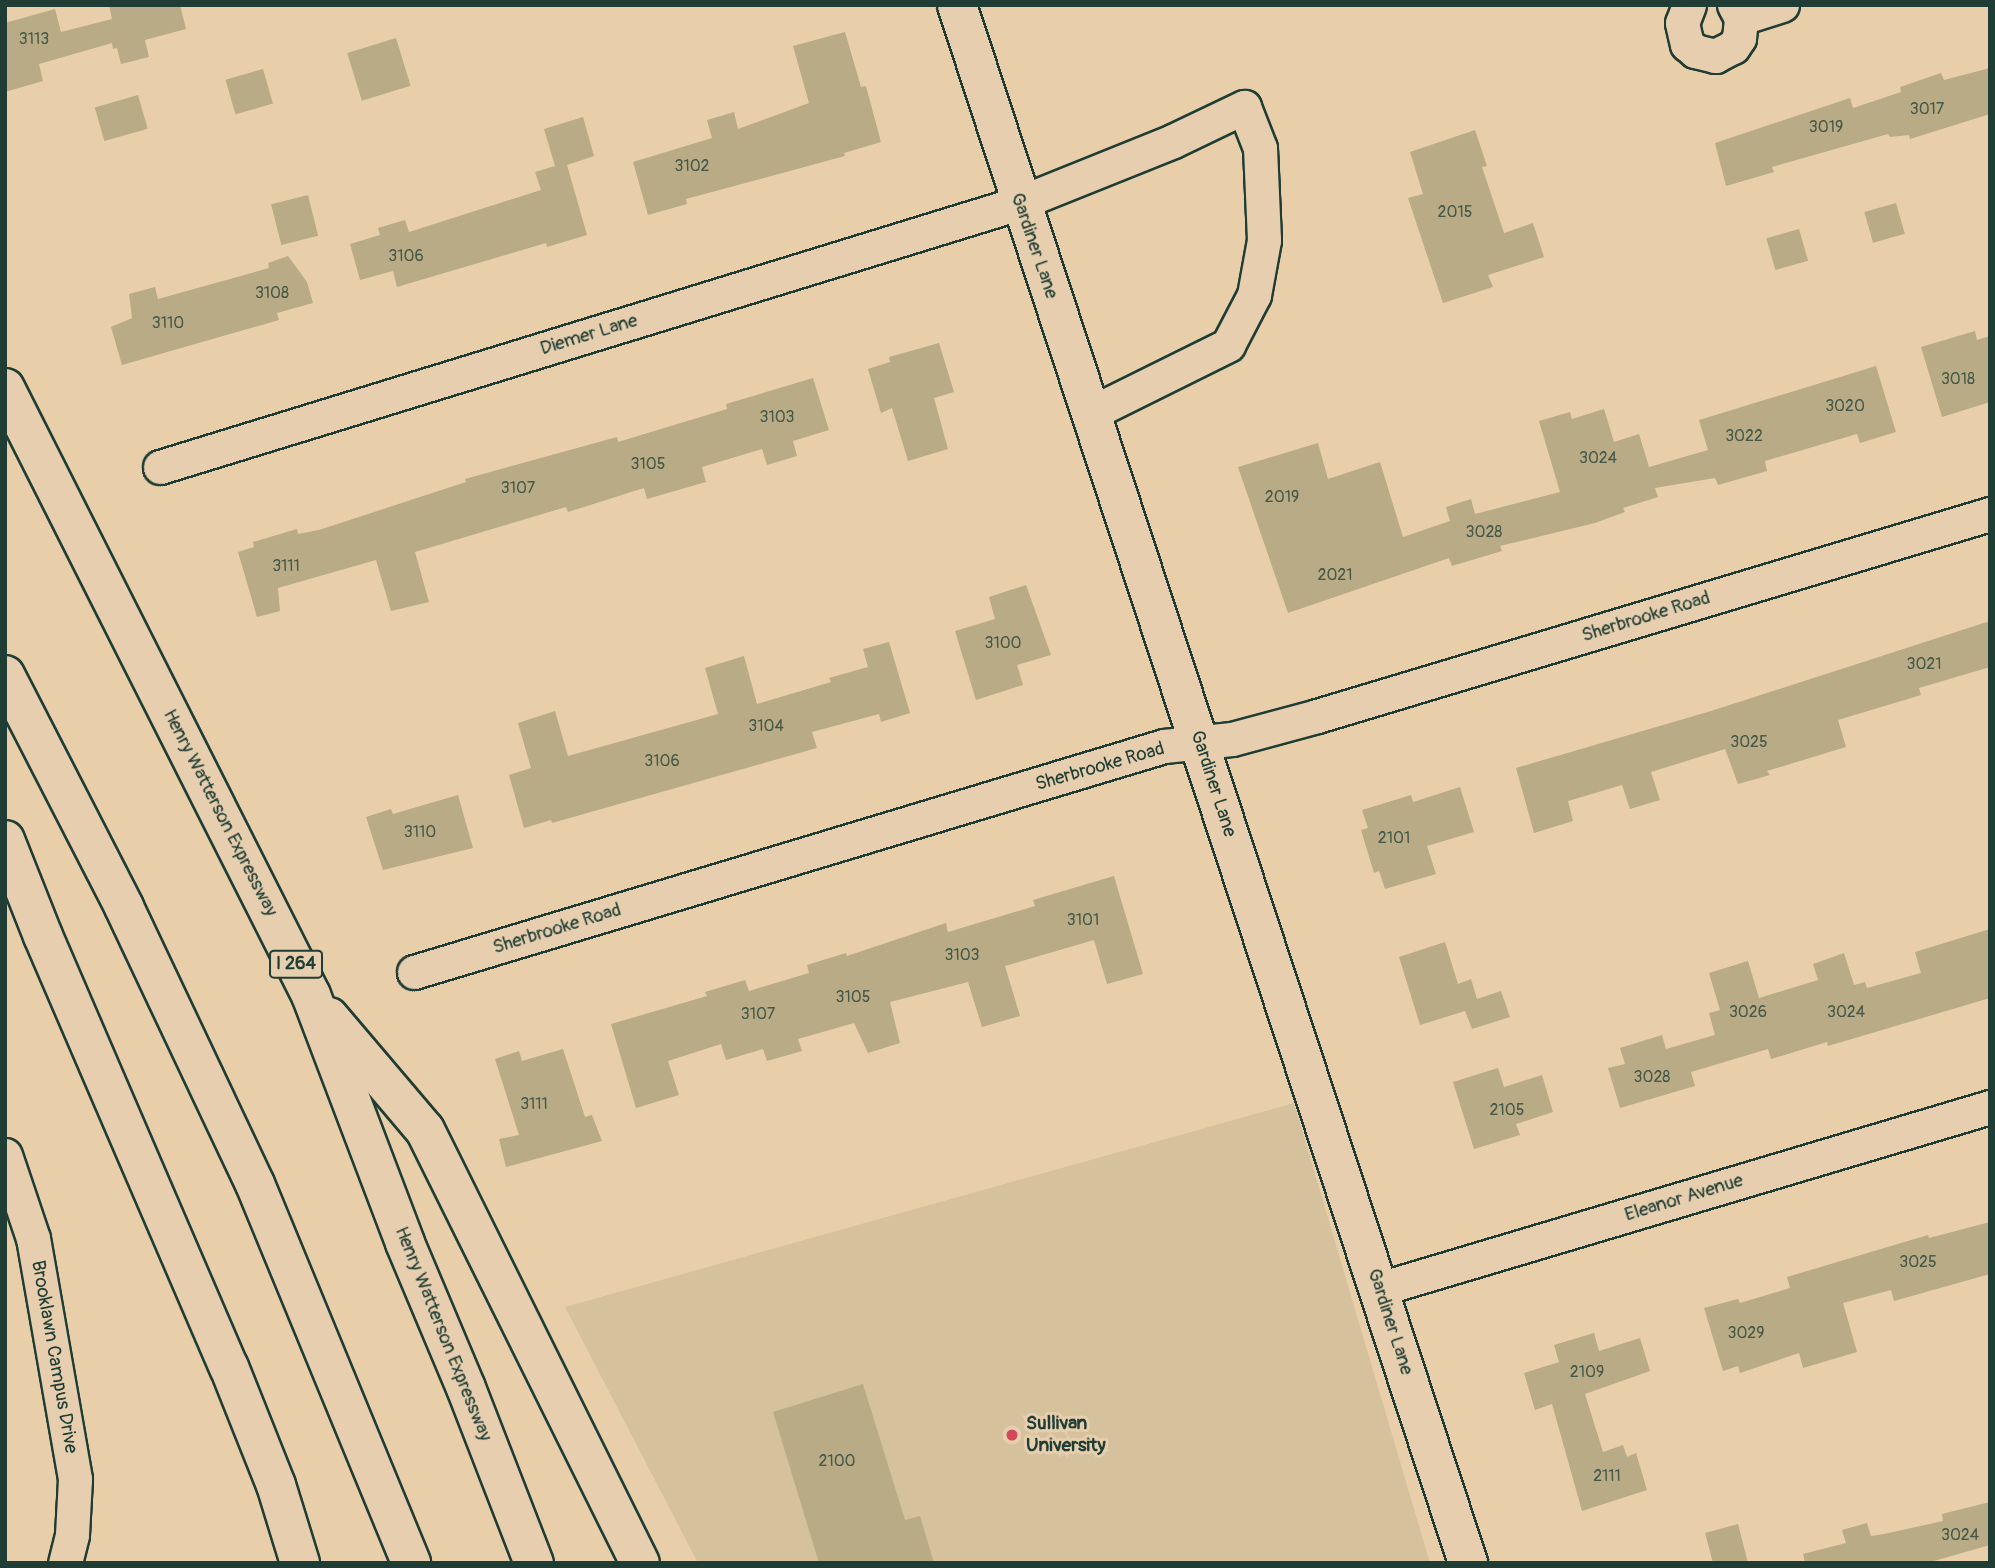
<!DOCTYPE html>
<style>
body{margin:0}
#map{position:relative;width:1995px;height:1568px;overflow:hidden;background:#e8cfaa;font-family:Pangolin,sans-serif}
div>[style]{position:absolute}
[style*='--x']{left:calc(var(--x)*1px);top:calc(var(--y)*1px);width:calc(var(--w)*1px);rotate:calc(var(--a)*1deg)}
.built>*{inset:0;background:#d6c19d}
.building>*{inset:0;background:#b8ab85;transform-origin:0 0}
.roads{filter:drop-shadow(2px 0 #1f3d34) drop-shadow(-2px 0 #1f3d34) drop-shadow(0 2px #1f3d34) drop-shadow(0 -2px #1f3d34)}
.minor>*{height:33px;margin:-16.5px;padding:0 16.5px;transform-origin:16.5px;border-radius:16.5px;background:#e6ceae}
.major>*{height:38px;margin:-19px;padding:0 19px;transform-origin:19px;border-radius:19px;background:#e6ceae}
.highway>*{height:38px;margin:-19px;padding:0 19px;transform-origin:19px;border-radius:19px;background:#e6ceae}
.dots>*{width:19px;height:19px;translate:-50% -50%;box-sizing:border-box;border:4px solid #e6ceae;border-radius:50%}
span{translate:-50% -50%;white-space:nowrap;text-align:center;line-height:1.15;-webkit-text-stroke:6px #e6ceae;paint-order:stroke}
.number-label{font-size:16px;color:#455848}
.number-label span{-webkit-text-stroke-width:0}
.shield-label span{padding:2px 5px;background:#e6ceae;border:2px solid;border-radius:5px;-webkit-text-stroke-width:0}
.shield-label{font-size:18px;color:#1f3d34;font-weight:700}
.street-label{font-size:19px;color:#1f3d34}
.poi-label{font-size:19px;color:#1f3d34;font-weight:700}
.left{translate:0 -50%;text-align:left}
.frame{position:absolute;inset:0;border:7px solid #1f3d34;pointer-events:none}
</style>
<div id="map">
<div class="built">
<div style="clip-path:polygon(1294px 1103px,1430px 1563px,698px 1563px,565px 1307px)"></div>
</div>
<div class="building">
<div style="clip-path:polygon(109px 5px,180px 5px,186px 29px,145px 40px,149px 57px,121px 64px,117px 48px,113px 49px,112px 43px,39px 64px,43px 81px,5px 92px,5px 23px,55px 9px,61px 32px,112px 19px)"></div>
<div style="clip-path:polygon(845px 32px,861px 87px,866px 86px,881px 142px,844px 153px,845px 156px,686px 199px,687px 204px,648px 215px,633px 162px,712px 138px,707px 120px,734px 112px,738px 129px,809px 103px,793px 46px)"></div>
<div style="left:396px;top:38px;width:50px;height:51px;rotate:73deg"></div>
<div style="clip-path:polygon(1990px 68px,1990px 114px,1910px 139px,1909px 135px,1890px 137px,1888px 134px,1772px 167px,1774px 172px,1726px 186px,1715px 143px,1850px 98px,1853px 108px,1901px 92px,1900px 87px,1941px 73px,1944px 80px)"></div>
<div style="left:263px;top:69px;width:36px;height:39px;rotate:74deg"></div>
<div style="left:138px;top:95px;width:35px;height:45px;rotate:74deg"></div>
<div style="clip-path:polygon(583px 117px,594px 156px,567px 165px,587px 235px,547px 247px,546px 243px,397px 287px,393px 271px,360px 280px,350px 244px,380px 235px,378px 228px,405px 220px,409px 232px,541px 190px,535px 172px,555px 166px,544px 129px)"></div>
<div style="clip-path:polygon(1475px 130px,1487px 166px,1482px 167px,1504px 233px,1533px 223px,1544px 257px,1488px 275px,1493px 287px,1443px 303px,1408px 198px,1423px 194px,1410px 152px)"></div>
<div style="left:308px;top:195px;width:42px;height:38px;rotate:76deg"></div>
<div style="left:1896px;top:203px;width:32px;height:33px;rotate:74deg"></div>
<div style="left:1799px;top:229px;width:33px;height:34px;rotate:74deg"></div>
<div style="clip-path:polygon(288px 256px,307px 282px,313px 303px,277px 313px,279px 320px,122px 365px,111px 327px,132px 318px,129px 294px,155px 287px,158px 299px,269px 268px,268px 263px)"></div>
<div style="clip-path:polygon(1975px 331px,1977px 340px,1990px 336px,1990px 402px,1942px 417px,1921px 347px)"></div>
<div style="clip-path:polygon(939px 343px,954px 392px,934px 398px,948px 449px,908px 461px,892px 408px,881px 413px,868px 369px,890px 362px,889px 357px)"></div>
<div style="clip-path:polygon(1876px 366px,1896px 432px,1860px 443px,1857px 434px,1765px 461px,1767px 471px,1718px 485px,1715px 478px,1655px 488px,1658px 497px,1623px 508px,1625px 512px,1595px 523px,1500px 546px,1502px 551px,1452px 566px,1449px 558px,1288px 613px,1238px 467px,1318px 443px,1328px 479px,1380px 462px,1403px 537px,1450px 521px,1446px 507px,1471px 499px,1475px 514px,1560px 492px,1539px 421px,1570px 412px,1572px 419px,1604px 409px,1614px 442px,1639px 434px,1649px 467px,1708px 450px,1699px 420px)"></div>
<div style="clip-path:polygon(813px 378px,829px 430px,793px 441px,797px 456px,767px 465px,762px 449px,702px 467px,706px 482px,647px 499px,644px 488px,568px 512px,566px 507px,415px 552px,429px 602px,391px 611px,376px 560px,278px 588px,280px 611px,257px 617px,238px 552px,254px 547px,253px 542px,297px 529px,298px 534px,319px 530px,466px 482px,465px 479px,617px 437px,618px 442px,727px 409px,726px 404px)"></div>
<div style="clip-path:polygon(1026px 585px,1051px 655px,1017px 665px,1023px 685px,976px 700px,955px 631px,995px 619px,989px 597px)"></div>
<div style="clip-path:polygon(1990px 621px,1990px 667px,1919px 688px,1921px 695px,1838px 720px,1846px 747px,1767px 771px,1770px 775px,1738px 784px,1725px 749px,1651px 772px,1660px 800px,1630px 809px,1622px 785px,1568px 801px,1573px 821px,1534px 833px,1516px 768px,1711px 711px)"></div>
<div style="clip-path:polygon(889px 642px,910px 713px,881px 722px,879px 714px,812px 732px,817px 748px,552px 823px,551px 820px,524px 828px,509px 775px,531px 768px,518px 723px,555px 711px,568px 756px,718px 714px,705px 668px,744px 656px,757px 704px,831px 682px,829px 678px,868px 667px,863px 649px)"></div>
<div style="clip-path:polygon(1460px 787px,1474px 832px,1427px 846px,1436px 874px,1385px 889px,1379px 871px,1374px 873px,1361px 830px,1368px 828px,1362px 810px,1411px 795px,1413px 802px)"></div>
<div style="clip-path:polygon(458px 795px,473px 848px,383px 870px,366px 817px,391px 809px,393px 814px)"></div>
<div style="clip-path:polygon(1114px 876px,1143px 974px,1107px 984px,1094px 940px,1005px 966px,1020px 1016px,982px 1027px,968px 982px,890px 1002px,900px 1043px,868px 1053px,854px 1023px,798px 1039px,802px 1051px,767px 1061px,763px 1049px,726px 1060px,721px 1044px,668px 1061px,679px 1095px,636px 1108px,611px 1024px,707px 996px,705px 992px,745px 980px,749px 991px,809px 973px,807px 965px,846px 953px,847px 956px,946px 923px,948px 932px,1035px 906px,1033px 900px)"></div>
<div style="clip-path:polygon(1990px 929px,1990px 998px,1828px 1046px,1827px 1042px,1771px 1059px,1768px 1049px,1691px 1072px,1695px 1086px,1620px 1108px,1608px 1068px,1625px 1064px,1620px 1048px,1662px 1035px,1666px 1049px,1715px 1035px,1709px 1013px,1720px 1010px,1709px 973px,1748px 961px,1759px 998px,1818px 980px,1813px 964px,1844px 953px,1854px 985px,1865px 982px,1867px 988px,1921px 973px,1915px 952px)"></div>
<div style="clip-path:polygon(1445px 942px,1458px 984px,1471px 979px,1477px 999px,1501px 991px,1510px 1017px,1472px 1029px,1465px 1011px,1420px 1025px,1399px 957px)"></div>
<div style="clip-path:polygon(563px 1049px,585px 1117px,592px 1115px,602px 1141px,506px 1167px,499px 1139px,519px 1135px,495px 1059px,519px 1051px,522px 1061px)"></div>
<div style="clip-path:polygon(1498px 1068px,1504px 1087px,1542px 1075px,1553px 1112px,1516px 1124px,1520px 1135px,1474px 1149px,1453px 1082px)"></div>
<div style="clip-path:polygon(1990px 1222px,1990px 1274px,1894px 1301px,1891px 1290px,1843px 1303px,1857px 1352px,1803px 1368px,1799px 1353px,1740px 1373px,1738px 1366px,1723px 1371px,1704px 1308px,1738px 1299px,1740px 1303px,1790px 1288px,1787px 1277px,1928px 1235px,1929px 1238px)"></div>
<div style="clip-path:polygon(1594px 1333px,1599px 1351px,1640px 1338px,1650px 1371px,1585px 1394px,1603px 1452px,1623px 1445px,1627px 1457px,1636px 1453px,1647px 1490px,1582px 1511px,1552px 1404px,1535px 1410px,1524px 1373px,1559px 1362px,1554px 1345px)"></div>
<div style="clip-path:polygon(863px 1384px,905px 1520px,920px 1516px,934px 1563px,819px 1563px,773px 1412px)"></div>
<div style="clip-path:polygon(1990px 1502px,1990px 1545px,1927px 1563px,1805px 1563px,1803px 1554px,1846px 1543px,1842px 1530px,1867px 1523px,1871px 1536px,1884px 1534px,1943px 1521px,1942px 1514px)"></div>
<div style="clip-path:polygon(1738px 1524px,1748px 1563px,1713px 1563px,1705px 1533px)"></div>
</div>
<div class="roads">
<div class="minor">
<div style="--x:1689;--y:5;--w:19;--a:111"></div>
<div style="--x:1682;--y:23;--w:22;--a:77"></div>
<div style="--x:1687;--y:44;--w:11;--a:41"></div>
<div style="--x:1695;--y:51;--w:21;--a:14"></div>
<div style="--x:1715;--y:56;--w:20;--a:-27"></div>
<div style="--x:1733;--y:47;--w:11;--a:-56"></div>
<div style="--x:1739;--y:38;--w:20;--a:-84"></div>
<div style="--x:1741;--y:18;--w:15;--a:-118"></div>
<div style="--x:1741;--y:18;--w:43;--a:-17.6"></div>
<div style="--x:160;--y:467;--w:899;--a:-17.08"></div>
<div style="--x:1019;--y:203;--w:166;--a:-21.9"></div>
<div style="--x:1173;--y:141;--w:79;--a:-25.6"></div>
<div style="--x:1244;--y:107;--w:44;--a:68.7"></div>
<div style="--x:1260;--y:148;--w:92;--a:87.5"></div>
<div style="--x:1264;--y:240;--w:56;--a:100.3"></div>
<div style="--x:1254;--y:295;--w:56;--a:117.5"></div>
<div style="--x:1228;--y:345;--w:153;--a:153.6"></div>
<div style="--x:414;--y:972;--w:783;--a:-16.77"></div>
<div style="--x:1164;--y:746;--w:68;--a:-5.9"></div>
<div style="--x:1232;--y:739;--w:88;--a:-15.1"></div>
<div style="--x:1317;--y:716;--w:703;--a:-16.71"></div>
<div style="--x:5;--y:1155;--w:88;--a:71.4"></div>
<div style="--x:33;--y:1238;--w:245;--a:80.1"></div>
<div style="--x:75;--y:1479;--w:56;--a:93.1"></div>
<div style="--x:72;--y:1535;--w:29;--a:104"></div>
<div style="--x:1379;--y:1289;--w:638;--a:-16.59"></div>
</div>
<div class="major">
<div style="--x:957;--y:5;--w:1640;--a:71.84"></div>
</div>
<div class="highway">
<div style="--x:5;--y:388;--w:680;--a:63.25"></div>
<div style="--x:311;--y:995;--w:265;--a:69.2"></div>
<div style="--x:405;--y:1243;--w:157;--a:67.2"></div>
<div style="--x:466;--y:1388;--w:188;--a:68.8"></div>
<div style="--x:5;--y:675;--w:261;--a:62.8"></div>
<div style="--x:124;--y:907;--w:306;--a:64.7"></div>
<div style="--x:255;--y:1184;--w:410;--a:67.6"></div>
<div style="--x:5;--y:840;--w:103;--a:68.4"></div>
<div style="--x:43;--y:936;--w:469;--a:66.7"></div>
<div style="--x:229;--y:1367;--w:127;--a:68.3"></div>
<div style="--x:276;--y:1485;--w:82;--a:72.9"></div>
<div style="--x:329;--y:1017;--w:148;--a:49.7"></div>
<div style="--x:425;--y:1130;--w:483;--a:63.6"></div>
</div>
</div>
<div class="dots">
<div style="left:1012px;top:1435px;background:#d1495b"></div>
</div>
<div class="number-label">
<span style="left:34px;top:39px">3113</span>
<span style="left:1927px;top:109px">3017</span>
<span style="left:1826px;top:127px">3019</span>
<span style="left:692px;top:166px">3102</span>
<span style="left:1455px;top:212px">2015</span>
<span style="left:406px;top:256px">3106</span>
<span style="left:272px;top:293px">3108</span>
<span style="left:168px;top:323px">3110</span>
<span style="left:1958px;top:379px">3018</span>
<span style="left:1845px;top:406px">3020</span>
<span style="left:777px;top:417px">3103</span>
<span style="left:1744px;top:436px">3022</span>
<span style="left:1598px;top:458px">3024</span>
<span style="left:648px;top:464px">3105</span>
<span style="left:518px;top:488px">3107</span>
<span style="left:1282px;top:497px">2019</span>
<span style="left:1484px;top:532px">3028</span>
<span style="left:286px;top:566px">3111</span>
<span style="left:1335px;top:575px">2021</span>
<span style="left:1003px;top:643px">3100</span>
<span style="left:1924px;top:664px">3021</span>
<span style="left:766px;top:726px">3104</span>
<span style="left:1749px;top:742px">3025</span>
<span style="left:662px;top:761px">3106</span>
<span style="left:420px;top:832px">3110</span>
<span style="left:1394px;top:838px">2101</span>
<span style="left:1083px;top:920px">3101</span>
<span style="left:962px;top:955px">3103</span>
<span style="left:853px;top:997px">3105</span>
<span style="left:1748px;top:1012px">3026</span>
<span style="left:1846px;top:1012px">3024</span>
<span style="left:758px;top:1014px">3107</span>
<span style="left:1652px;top:1077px">3028</span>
<span style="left:534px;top:1104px">3111</span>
<span style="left:1507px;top:1110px">2105</span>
<span style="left:1918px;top:1262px">3025</span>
<span style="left:1746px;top:1333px">3029</span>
<span style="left:1587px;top:1372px">2109</span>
<span style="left:837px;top:1461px">2100</span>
<span style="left:1607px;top:1476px">2111</span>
<span style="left:1960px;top:1535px">3024</span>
</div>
<div class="shield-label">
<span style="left:296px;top:964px">I 264</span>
</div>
<div class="street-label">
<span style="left:1034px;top:246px;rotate:71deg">Gardiner Lane</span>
<span style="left:589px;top:335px;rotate:-17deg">Diemer Lane</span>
<span style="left:1646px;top:617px;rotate:-17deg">Sherbrooke Road</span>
<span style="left:1100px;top:767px;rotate:-16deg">Sherbrooke Road</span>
<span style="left:1213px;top:784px;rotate:72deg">Gardiner Lane</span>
<span style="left:220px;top:813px;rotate:63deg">Henry Watterson Expressway</span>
<span style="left:557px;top:929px;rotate:-17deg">Sherbrooke Road</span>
<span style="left:1684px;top:1198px;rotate:-17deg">Eleanor Avenue</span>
<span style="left:1390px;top:1322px;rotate:72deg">Gardiner Lane</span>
<span style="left:443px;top:1334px;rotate:68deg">Henry Watterson Expressway</span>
<span style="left:54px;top:1357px;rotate:80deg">Brooklawn Campus Drive</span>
</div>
<div class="poi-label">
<span class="left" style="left:1026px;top:1435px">Sullivan<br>University</span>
</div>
<div class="frame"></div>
</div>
